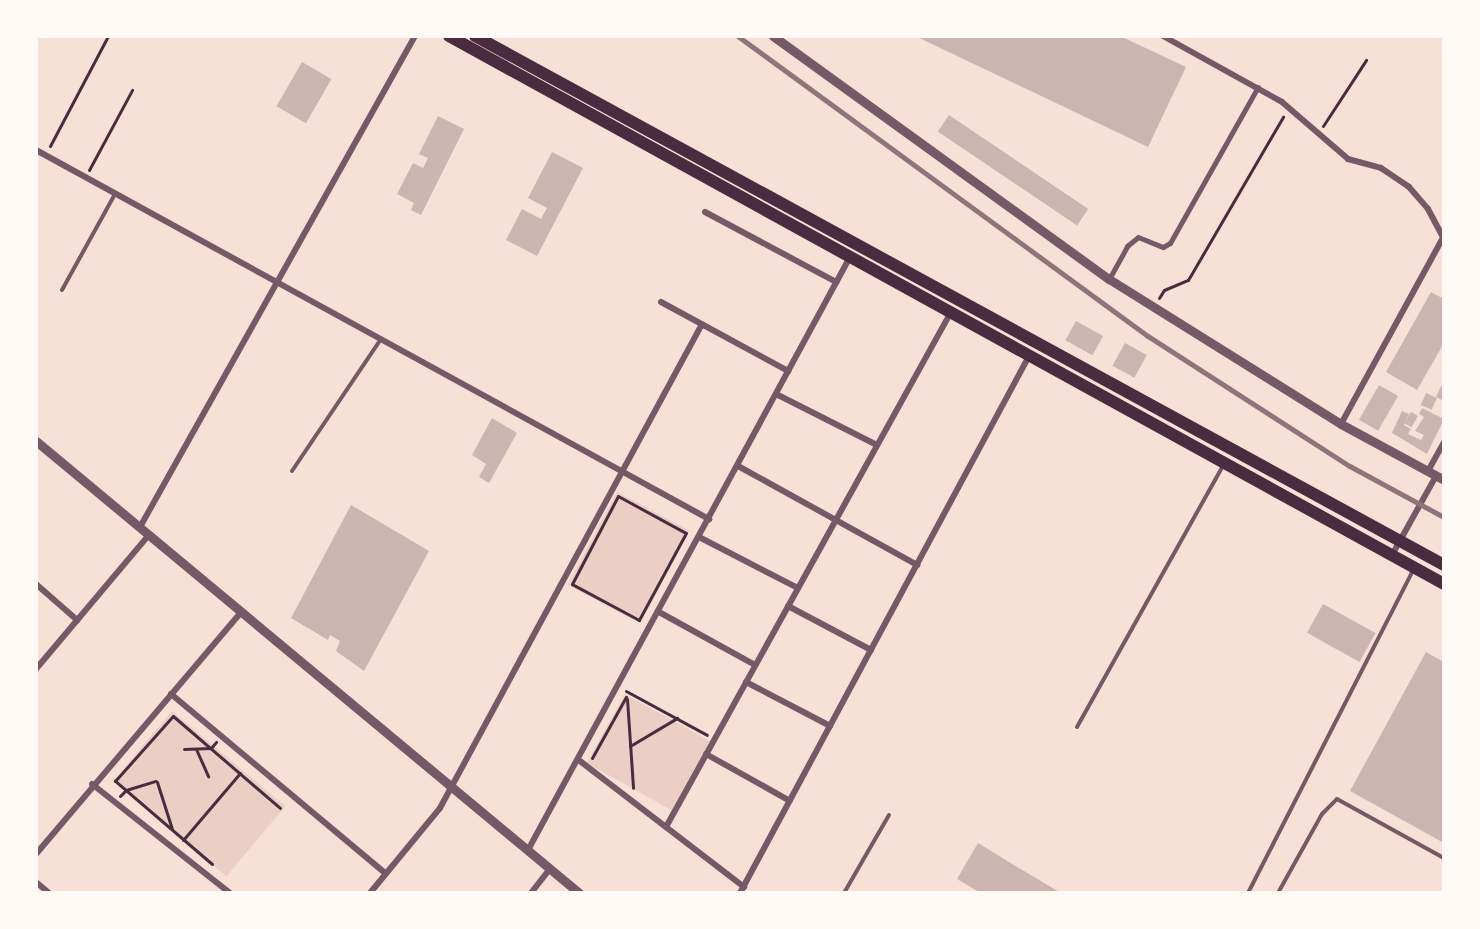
<!DOCTYPE html>
<style>
body{margin:0}
#map{position:relative;width:1480px;height:929px;overflow:hidden;background:#f7e1d7;font-family:Quicksand,sans-serif}
div>[style]{position:absolute}
[style*='--x']{left:calc(var(--x)*1px);top:calc(var(--y)*1px);width:calc(var(--w)*1px);rotate:calc(var(--a)*1deg)}
.green>*{inset:0;background:#ebcfc5;transform-origin:0 0}
.building>*{inset:0;background:#ccb4b1;transform-origin:0 0}
.path>*{height:3px;margin:-1.5px;padding:0 1.5px;transform-origin:1.5px;border-radius:1.5px;background:#4a2c40}
.service>*{height:4px;margin:-2px;padding:0 2px;transform-origin:2px;border-radius:2px;background:#755966}
.pedestrian>*{height:5px;margin:-2.5px;padding:0 2.5px;transform-origin:2.5px;border-radius:2.5px;background:#755966}
.minor>*{height:6px;margin:-3px;padding:0 3px;transform-origin:3px;border-radius:3px;background:#755966}
.tertiary>*{height:9px;margin:-4.5px;padding:0 4.5px;transform-origin:4.5px;border-radius:4.5px;background:#755966}
.primary>*{height:12px;margin:-6px;padding:0 6px;transform-origin:6px;border-radius:6px;background:#4a2c40}
.rail>*{height:4.5px;margin:-2.25px;padding:0 2.25px;transform-origin:2.25px;border-radius:2.25px;background:#8f747c}
span{translate:-50% -50%;white-space:nowrap;text-align:center;line-height:1.15;-webkit-text-stroke:4.5px #fffaf5;paint-order:stroke}
.frame{position:absolute;inset:0;border:38px solid #fffaf5;pointer-events:none}
</style>
<div id="map">
<div class="green">
<div style="left:617px;top:492px;width:82px;height:105px;rotate:28deg"></div>
<div style="left:625px;top:694px;width:97px;height:79px;rotate:29deg"></div>
<div style="left:172px;top:711px;width:148px;height:92px;rotate:40deg"></div>
</div>
<div class="building">
<div style="clip-path:polygon(915px 36px,1120px 36px,1186px 67px,1148px 147px)"></div>
<div style="left:302px;top:62px;width:34px;height:51px;rotate:30deg"></div>
<div style="left:949px;top:115px;width:168px;height:20px;rotate:34deg"></div>
<div style="clip-path:polygon(438px 116px,464px 129px,421px 215px,411px 210px,414px 203px,397px 194px,413px 163px,423px 168px,428px 158px,419px 154px)"></div>
<div style="clip-path:polygon(552px 152px,583px 168px,537px 256px,506px 240px,522px 209px,541px 219px,547px 208px,528px 198px)"></div>
<div style="clip-path:polygon(1431px 292px,1444px 299px,1444px 343px,1417px 390px,1386px 372px)"></div>
<div style="left:1076px;top:321px;width:31px;height:22px;rotate:29deg"></div>
<div style="left:1125px;top:343px;width:25px;height:26px;rotate:29deg"></div>
<div style="left:1379px;top:385px;width:22px;height:40px;rotate:30deg"></div>
<div style="clip-path:polygon(1441px 386px,1444px 388px,1444px 401px,1436px 397px)"></div>
<div style="left:1426px;top:393px;width:12px;height:13px;rotate:24deg"></div>
<div style="clip-path:polygon(1422px 408px,1444px 419px,1427px 454px,1392px 433px,1402px 411px,1409px 414px,1404px 425px,1411px 429px,1408px 434px,1421px 440px,1424px 435px,1415px 431px,1424px 417px,1419px 414px)"></div>
<div style="left:1411px;top:412px;width:8px;height:13px;rotate:30deg"></div>
<div style="clip-path:polygon(492px 418px,517px 433px,489px 483px,479px 477px,486px 464px,472px 455px)"></div>
<div style="clip-path:polygon(351px 505px,429px 551px,364px 671px,336px 651px,340px 641px,330px 635px,328px 640px,291px 618px)"></div>
<div style="left:1323px;top:604px;width:60px;height:33px;rotate:29deg"></div>
<div style="clip-path:polygon(1426px 652px,1444px 662px,1444px 843px,1350px 791px)"></div>
<div style="clip-path:polygon(978px 843px,1014px 865px,1061px 893px,981px 893px,957px 879px)"></div>
</div>
<div class="path">
<div style="--x:1323;--y:126;--w:79;--a:-56.9"></div>
<div style="--x:50;--y:146;--w:124;--a:-62.2"></div>
<div style="--x:89;--y:170;--w:91;--a:-61.7"></div>
<div style="--x:1159;--y:298;--w:9;--a:-58"></div>
<div style="--x:1164;--y:290;--w:26;--a:-23"></div>
<div style="--x:1188;--y:280;--w:189;--a:-59.8"></div>
<div style="--x:618;--y:496;--w:77;--a:28.6"></div>
<div style="--x:686;--y:533;--w:99;--a:118.4"></div>
<div style="--x:639;--y:620;--w:76;--a:-151.8"></div>
<div style="--x:572;--y:584;--w:99;--a:-62.4"></div>
<div style="--x:626;--y:691;--w:92;--a:28.5"></div>
<div style="--x:627;--y:699;--w:89;--a:86.1"></div>
<div style="--x:630;--y:746;--w:55;--a:-30.8"></div>
<div style="--x:184;--y:749;--w:27;--a:-2"></div>
<div style="--x:211;--y:748;--w:8;--a:-50"></div>
<div style="--x:196;--y:749;--w:30;--a:66"></div>
<div style="--x:592;--y:758;--w:70;--a:-60.9"></div>
<div style="--x:157;--y:782;--w:49;--a:72.3"></div>
<div style="--x:120;--y:796;--w:8;--a:-45"></div>
<div style="--x:126;--y:790;--w:31;--a:-17"></div>
<div style="--x:183;--y:840;--w:88;--a:-49.6"></div>
<div style="--x:212;--y:864;--w:128;--a:-139.4"></div>
<div style="--x:115;--y:781;--w:87;--a:-48.3"></div>
<div style="--x:173;--y:716;--w:141;--a:40.7"></div>
</div>
<div class="service">
<div style="--x:62;--y:290;--w:110;--a:-61.1"></div>
<div style="--x:292;--y:471;--w:159;--a:-56"></div>
<div style="--x:1077;--y:727;--w:299;--a:-60.8"></div>
<div style="--x:844;--y:893;--w:90;--a:-60"></div>
<div style="--x:1248;--y:893;--w:364;--a:-62.9"></div>
<div style="--x:1278;--y:893;--w:90;--a:-60.9"></div>
<div style="--x:1322;--y:814;--w:21;--a:-45"></div>
<div style="--x:1337;--y:799;--w:122;--a:28.9"></div>
</div>
<div class="pedestrian">
<div style="--x:1109;--y:279;--w:38;--a:-61"></div>
<div style="--x:1127;--y:246;--w:14;--a:-39"></div>
<div style="--x:1138;--y:237;--w:27;--a:22"></div>
<div style="--x:1163;--y:247;--w:8;--a:-30"></div>
<div style="--x:1170;--y:243;--w:179;--a:-60.6"></div>
</div>
<div class="minor">
<div style="--x:1163;--y:36;--w:136;--a:29"></div>
<div style="--x:1282;--y:102;--w:87;--a:40.8"></div>
<div style="--x:1348;--y:159;--w:34;--a:15"></div>
<div style="--x:1381;--y:168;--w:34;--a:34"></div>
<div style="--x:1409;--y:187;--w:29;--a:49"></div>
<div style="--x:1428;--y:209;--w:34;--a:62"></div>
<div style="--x:36;--y:150;--w:768;--a:28.74"></div>
<div style="--x:705;--y:212;--w:149;--a:28.1"></div>
<div style="--x:661;--y:302;--w:145;--a:28.5"></div>
<div style="--x:776;--y:394;--w:113;--a:26.8"></div>
<div style="--x:1341;--y:424;--w:214;--a:-61.3"></div>
<div style="--x:738;--y:466;--w:205;--a:28.9"></div>
<div style="--x:1428;--y:471;--w:33;--a:-61"></div>
<div style="--x:140;--y:527;--w:563;--a:-60.75"></div>
<div style="--x:699;--y:537;--w:111;--a:27.3"></div>
<div style="--x:1392;--y:555;--w:90;--a:-60.9"></div>
<div style="--x:36;--y:584;--w:55;--a:41.3"></div>
<div style="--x:788;--y:606;--w:94;--a:27.9"></div>
<div style="--x:659;--y:612;--w:110;--a:28.9"></div>
<div style="--x:36;--y:669;--w:175;--a:-49.9"></div>
<div style="--x:746;--y:682;--w:95;--a:27.6"></div>
<div style="--x:171;--y:694;--w:280;--a:39.9"></div>
<div style="--x:706;--y:754;--w:96;--a:29.2"></div>
<div style="--x:580;--y:761;--w:207;--a:37.5"></div>
<div style="--x:92;--y:784;--w:176;--a:38.3"></div>
<div style="--x:666;--y:827;--w:589;--a:-61.04"></div>
<div style="--x:528;--y:850;--w:675;--a:-61.5"></div>
<div style="--x:36;--y:854;--w:317;--a:-49.7"></div>
<div style="--x:36;--y:882;--w:17;--a:40"></div>
<div style="--x:370;--y:893;--w:110;--a:-50.5"></div>
<div style="--x:440;--y:808;--w:550;--a:-61.57"></div>
<div style="--x:531;--y:893;--w:31;--a:-52"></div>
<div style="--x:740;--y:893;--w:610;--a:-61.71"></div>
</div>
<div class="tertiary">
<div style="--x:773;--y:36;--w:415;--a:35.9"></div>
<div style="--x:1109;--y:279;--w:274;--a:32"></div>
<div style="--x:1341;--y:424;--w:117;--a:28.5"></div>
<div style="--x:36;--y:441;--w:707;--a:39.77"></div>
</div>
<div class="primary">
<div style="--x:449;--y:36;--w:1136;--a:28.84"></div>
<div style="--x:475;--y:36;--w:1104;--a:28.63"></div>
</div>
<div class="rail">
<div style="--x:738;--y:36;--w:508;--a:36.19"></div>
<div style="--x:1148;--y:336;--w:240;--a:32.8"></div>
<div style="--x:1350;--y:466;--w:107;--a:28.5"></div>
</div>
<div class="frame"></div>
</div>
